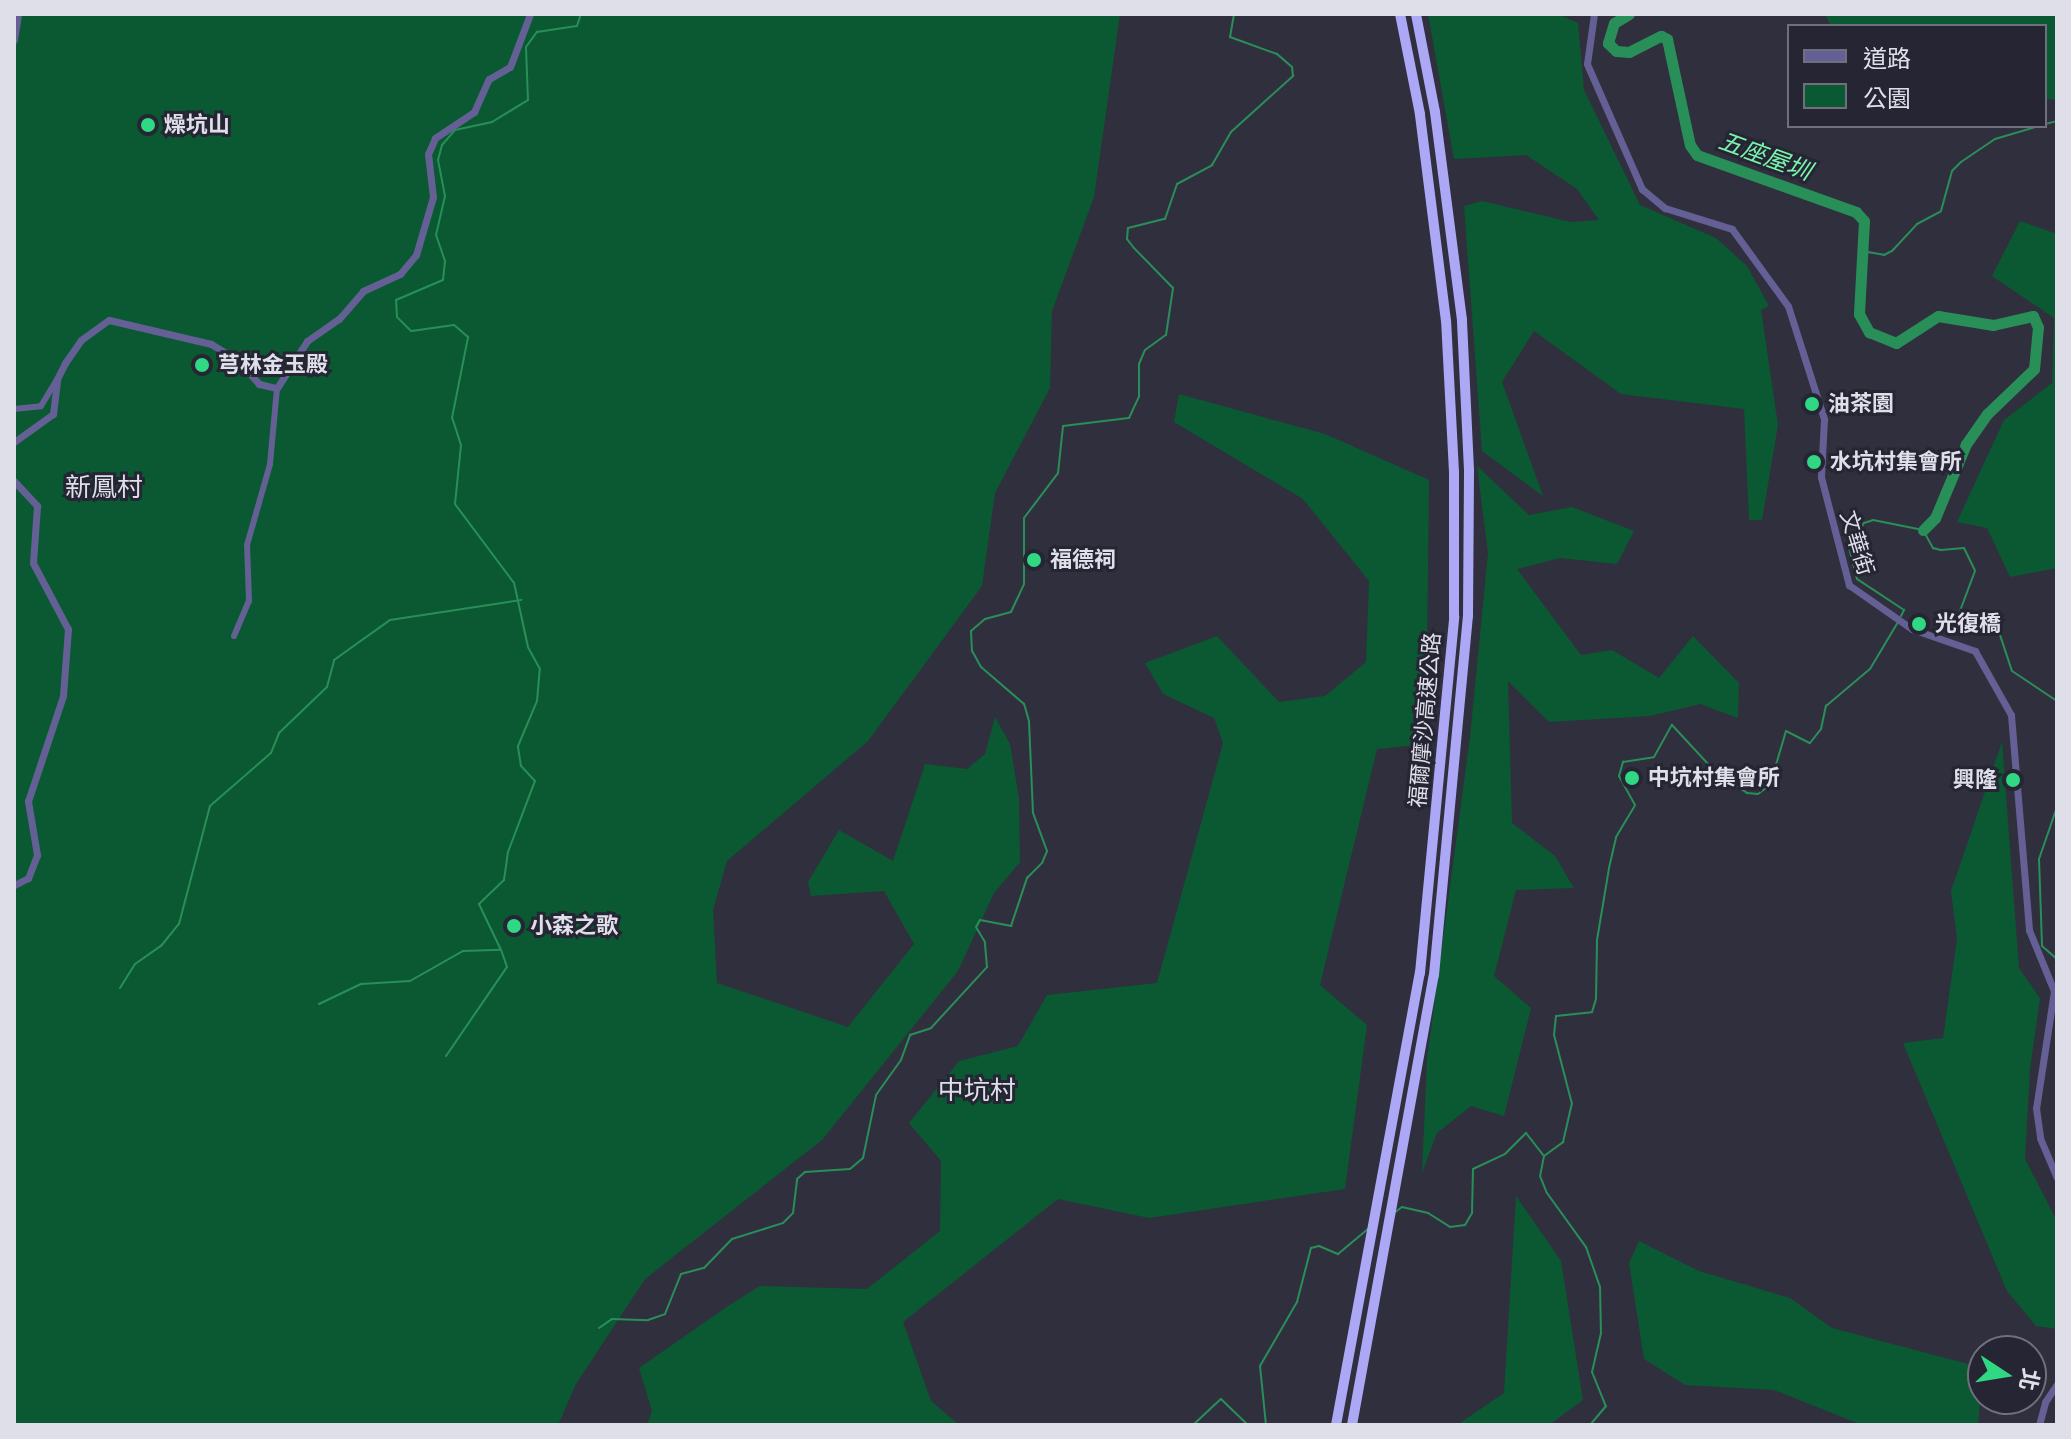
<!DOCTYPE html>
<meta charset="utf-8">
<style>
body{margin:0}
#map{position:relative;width:2071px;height:1439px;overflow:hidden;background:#302f3e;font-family:Helvetica,"Noto Sans TC",sans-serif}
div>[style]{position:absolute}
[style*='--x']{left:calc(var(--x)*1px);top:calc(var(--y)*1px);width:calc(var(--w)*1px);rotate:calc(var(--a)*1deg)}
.green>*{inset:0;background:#0a5932}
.stream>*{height:2px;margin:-1px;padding:0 1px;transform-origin:1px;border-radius:1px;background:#298f58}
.river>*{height:11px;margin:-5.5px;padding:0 5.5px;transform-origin:5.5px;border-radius:5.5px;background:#298f58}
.minor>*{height:6px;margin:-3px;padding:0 3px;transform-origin:3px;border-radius:3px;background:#646095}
.tertiary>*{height:7px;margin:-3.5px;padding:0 3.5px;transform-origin:3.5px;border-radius:3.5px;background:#646095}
.motorway>*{height:10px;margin:-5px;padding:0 5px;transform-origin:5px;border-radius:5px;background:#ada8f6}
.dots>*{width:22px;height:22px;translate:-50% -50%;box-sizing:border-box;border:4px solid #262534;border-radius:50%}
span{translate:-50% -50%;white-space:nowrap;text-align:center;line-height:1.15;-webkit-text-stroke:6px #262534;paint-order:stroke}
.poi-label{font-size:22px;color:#dfdfea;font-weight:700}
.left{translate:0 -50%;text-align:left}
.right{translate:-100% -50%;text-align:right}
.street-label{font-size:22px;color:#dfdfea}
.water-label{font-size:24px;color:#78f6aa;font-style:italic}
.quarter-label{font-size:26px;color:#dfdfea}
.frame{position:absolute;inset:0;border:16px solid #dfdfea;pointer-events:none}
.legend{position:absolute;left:1787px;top:24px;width:260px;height:104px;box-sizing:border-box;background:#262534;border:2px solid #706f7d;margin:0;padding:10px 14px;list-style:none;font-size:24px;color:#dfdfea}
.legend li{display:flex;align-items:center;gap:16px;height:40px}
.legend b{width:40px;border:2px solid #706f7d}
.north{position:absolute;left:1967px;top:1335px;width:80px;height:80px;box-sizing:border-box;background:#262534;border:2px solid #706f7d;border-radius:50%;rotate:102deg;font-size:22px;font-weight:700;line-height:32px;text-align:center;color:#dfdfea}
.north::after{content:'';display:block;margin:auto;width:28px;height:36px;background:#30d883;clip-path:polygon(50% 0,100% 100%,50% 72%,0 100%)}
</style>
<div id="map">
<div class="green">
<div style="clip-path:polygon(14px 14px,1120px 14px,1094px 197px,1052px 311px,1050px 388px,995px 493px,982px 586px,868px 741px,727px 861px,713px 910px,717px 983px,848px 1027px,914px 944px,884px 891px,811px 896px,808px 882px,839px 830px,893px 861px,925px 764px,967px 769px,985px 754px,995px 717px,1010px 744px,1019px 798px,1020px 862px,994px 893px,958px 971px,822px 1140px,645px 1279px,576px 1384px,558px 1425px,14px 1425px)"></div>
<div style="clip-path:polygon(1428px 14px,1558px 14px,1578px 23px,1584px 90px,1640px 205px,1716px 238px,1747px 266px,1769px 306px,1761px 310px,1778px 425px,1762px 520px,1749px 520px,1744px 409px,1621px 394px,1534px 331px,1502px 382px,1543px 496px,1482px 451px,1464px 206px,1482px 201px,1571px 222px,1599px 220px,1577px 189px,1526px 155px,1454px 159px)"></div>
<div style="clip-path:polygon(1825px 14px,2057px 14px,2057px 100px,2045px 99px,2045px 26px,1831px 26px)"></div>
<div style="clip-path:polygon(2020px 221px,2057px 234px,2057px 568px,2010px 577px,1987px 528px,1957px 522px,2004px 420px,2052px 383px,2054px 318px,1992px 276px)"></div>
<div style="clip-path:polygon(1179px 394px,1325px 434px,1429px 480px,1426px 744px,1377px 749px,1320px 985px,1367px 1025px,1345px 1189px,1149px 1218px,1058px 1199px,903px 1322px,931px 1401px,959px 1425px,647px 1425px,652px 1411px,639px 1368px,728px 1306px,760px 1286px,867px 1289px,940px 1231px,941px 1161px,909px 1123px,959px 1061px,1018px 1046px,1047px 995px,1157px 983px,1223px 743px,1214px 718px,1163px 694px,1145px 663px,1217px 636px,1279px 702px,1325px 696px,1366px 662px,1369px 581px,1303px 499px,1174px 422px)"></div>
<div style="clip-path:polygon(1477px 466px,1529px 515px,1572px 507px,1634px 531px,1617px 564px,1560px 558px,1517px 569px,1581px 655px,1612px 650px,1659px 678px,1693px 636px,1739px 683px,1738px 718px,1700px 704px,1650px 716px,1549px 722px,1508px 681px,1512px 823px,1555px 856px,1574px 888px,1516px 890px,1494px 976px,1531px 1008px,1504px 1116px,1471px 1106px,1437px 1133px,1422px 1173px,1427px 1059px,1470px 737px,1488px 553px)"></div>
<div style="clip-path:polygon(2002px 742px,2019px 968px,2040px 998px,2030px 1069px,2025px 1159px,2057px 1221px,2057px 1329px,2036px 1326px,2007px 1291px,1903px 1043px,1943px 1038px,1957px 939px,1951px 891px)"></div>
<div style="clip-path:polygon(1516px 1196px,1561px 1261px,1583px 1400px,1549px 1425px,1457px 1425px,1504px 1393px)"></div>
<div style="clip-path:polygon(1639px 1241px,1699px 1271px,1790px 1298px,1832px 1328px,1983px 1368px,1978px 1425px,1862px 1425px,1774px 1390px,1685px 1385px,1644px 1359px,1629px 1263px)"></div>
</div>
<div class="stream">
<div style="--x:2045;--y:124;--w:12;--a:-14"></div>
<div style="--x:1862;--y:251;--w:22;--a:10"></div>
<div style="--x:1884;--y:255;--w:9;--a:-27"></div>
<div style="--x:1892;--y:251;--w:37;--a:-47"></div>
<div style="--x:1917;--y:224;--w:27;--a:-28"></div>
<div style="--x:1941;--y:211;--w:41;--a:-74.6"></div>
<div style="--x:1952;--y:171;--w:13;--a:-45"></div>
<div style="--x:1961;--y:162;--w:41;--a:-34.1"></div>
<div style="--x:1995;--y:139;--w:46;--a:-16.5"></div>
<div style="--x:1901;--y:616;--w:7;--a:-63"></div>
<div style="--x:1904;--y:610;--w:56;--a:-146.6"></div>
<div style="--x:1857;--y:579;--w:30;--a:-104"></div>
<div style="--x:1850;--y:550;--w:30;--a:-63"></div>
<div style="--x:1864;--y:523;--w:9;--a:-18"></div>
<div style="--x:1873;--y:520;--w:51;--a:11.3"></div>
<div style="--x:1923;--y:530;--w:21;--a:61"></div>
<div style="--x:1933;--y:548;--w:8;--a:14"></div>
<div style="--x:1941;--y:550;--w:23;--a:-5"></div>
<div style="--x:1964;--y:548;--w:25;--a:64"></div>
<div style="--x:1975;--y:571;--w:51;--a:110.6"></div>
<div style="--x:1957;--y:619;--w:41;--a:9.9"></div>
<div style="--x:1997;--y:626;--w:47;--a:71.6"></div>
<div style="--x:2012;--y:671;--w:54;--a:33.7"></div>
<div style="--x:2057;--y:807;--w:55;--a:109.1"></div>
<div style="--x:2039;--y:859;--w:87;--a:88"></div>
<div style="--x:2042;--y:946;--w:20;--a:41"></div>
<div style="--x:120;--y:988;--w:28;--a:-58"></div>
<div style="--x:135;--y:964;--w:32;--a:-35"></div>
<div style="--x:161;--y:946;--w:28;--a:-51"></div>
<div style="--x:179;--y:924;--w:122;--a:-75.3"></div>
<div style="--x:210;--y:806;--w:81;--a:-41"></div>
<div style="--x:271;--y:753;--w:22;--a:-68"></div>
<div style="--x:279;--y:733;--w:66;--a:-43.8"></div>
<div style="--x:327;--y:687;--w:28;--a:-75"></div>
<div style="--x:334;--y:660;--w:69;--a:-35.5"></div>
<div style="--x:390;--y:620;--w:133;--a:-8.7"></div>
<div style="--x:319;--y:1004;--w:47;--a:-25.5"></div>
<div style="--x:361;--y:984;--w:49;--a:-3.5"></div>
<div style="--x:410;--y:981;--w:61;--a:-29.5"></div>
<div style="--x:463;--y:951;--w:38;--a:-2"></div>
<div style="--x:501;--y:950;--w:51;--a:-115.6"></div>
<div style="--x:479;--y:904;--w:35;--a:-44"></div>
<div style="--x:504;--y:880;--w:28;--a:-82"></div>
<div style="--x:508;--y:852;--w:76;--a:-69.2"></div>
<div style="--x:535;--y:781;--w:21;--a:-133"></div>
<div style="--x:521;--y:766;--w:20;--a:-99"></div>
<div style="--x:518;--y:746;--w:49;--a:-67.1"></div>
<div style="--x:537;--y:701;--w:32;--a:-85"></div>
<div style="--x:540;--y:669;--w:25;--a:-119"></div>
<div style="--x:528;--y:647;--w:66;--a:-102.3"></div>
<div style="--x:514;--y:583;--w:99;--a:-126.8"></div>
<div style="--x:455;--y:504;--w:59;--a:-84.2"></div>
<div style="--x:461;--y:445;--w:28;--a:-108"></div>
<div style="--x:452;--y:418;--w:83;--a:-78.8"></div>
<div style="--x:468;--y:337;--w:18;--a:-139"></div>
<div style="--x:454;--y:325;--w:43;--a:172.1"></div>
<div style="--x:411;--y:331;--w:20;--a:-135"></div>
<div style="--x:397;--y:317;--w:17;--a:-93"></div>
<div style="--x:396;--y:300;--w:51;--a:-23.1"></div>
<div style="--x:443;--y:280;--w:19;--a:-84"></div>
<div style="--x:445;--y:261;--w:28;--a:-109"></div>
<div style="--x:436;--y:235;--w:40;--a:-77"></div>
<div style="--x:445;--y:196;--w:37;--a:-101"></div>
<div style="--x:438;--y:160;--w:16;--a:-75"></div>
<div style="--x:442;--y:145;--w:20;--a:-49"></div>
<div style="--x:455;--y:130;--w:38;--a:-12"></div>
<div style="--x:492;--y:122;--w:42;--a:-31.4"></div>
<div style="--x:528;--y:100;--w:53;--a:-92.2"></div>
<div style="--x:526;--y:47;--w:19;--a:-54"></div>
<div style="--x:537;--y:32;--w:40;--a:-8.5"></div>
<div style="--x:577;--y:26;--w:13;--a:-72"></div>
<div style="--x:446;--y:1056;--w:108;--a:-55.6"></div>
<div style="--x:507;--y:967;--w:18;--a:-109"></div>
<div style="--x:1544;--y:1156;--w:20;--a:101"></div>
<div style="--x:1540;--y:1176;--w:18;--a:68"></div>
<div style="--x:1547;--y:1193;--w:67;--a:54.2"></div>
<div style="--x:1586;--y:1247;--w:42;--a:70.7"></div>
<div style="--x:1600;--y:1287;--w:46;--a:88.8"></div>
<div style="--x:1601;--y:1333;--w:40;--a:103"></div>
<div style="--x:1592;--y:1372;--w:37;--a:68"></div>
<div style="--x:1606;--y:1406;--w:25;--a:130"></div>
<div style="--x:1394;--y:1213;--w:10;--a:-37"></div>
<div style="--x:1402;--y:1207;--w:27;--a:13"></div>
<div style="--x:1428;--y:1213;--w:26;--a:32"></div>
<div style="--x:1450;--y:1227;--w:15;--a:-8"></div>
<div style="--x:1465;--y:1225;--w:14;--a:-60"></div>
<div style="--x:1472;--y:1213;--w:44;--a:-88.7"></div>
<div style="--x:1473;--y:1169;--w:35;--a:-25"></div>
<div style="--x:1505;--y:1154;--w:30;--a:-45"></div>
<div style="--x:1526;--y:1133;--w:29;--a:52"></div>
<div style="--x:1544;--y:1156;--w:24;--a:-36"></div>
<div style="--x:1563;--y:1142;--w:39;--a:-77"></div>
<div style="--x:1572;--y:1104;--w:71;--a:-104.6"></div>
<div style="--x:1554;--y:1035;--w:19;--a:-84"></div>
<div style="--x:1556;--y:1016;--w:36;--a:-6"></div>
<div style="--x:1592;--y:1012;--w:14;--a:-73"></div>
<div style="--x:1596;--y:999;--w:59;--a:-89"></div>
<div style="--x:1597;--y:940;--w:73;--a:-80.5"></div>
<div style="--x:1609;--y:868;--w:32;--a:-77"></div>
<div style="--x:1616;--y:837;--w:37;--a:-59"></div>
<div style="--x:1635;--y:805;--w:33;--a:-119"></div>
<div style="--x:1619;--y:776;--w:15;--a:-74"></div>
<div style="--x:1623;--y:762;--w:31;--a:-9"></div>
<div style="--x:1654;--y:757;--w:37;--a:-61"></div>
<div style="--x:1672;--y:725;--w:56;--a:47.2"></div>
<div style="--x:1710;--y:766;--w:46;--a:36.1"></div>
<div style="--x:1747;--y:793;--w:11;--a:5"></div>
<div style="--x:1758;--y:794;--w:15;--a:-37"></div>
<div style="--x:1770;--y:785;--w:56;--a:-73.5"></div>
<div style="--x:1786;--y:731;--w:27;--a:27"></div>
<div style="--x:1810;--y:743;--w:18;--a:-52"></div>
<div style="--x:1821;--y:729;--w:24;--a:-78"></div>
<div style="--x:1826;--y:706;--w:57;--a:-40.1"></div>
<div style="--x:1870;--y:669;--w:55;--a:-59.2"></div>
<div style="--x:599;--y:1328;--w:16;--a:-35"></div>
<div style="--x:612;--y:1319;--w:36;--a:2"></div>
<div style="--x:648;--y:1320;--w:18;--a:-19"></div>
<div style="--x:665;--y:1314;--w:43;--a:-68.2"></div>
<div style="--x:681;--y:1274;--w:24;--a:-15"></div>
<div style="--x:704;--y:1268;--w:40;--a:-46"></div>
<div style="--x:732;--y:1239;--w:53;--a:-17.4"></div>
<div style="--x:783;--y:1223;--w:14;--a:-45"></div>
<div style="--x:793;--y:1213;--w:34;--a:-83"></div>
<div style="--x:797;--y:1179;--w:11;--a:-41"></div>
<div style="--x:805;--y:1172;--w:45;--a:-3.8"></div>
<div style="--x:850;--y:1169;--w:17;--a:-40"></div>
<div style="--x:863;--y:1158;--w:64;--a:-78.3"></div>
<div style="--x:876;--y:1095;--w:43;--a:-54.5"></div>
<div style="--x:901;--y:1060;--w:27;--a:-70"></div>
<div style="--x:910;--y:1035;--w:22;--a:-18"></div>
<div style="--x:931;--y:1028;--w:83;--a:-47.4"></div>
<div style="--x:987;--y:967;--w:25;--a:-95"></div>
<div style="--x:985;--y:942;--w:17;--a:-121"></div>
<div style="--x:976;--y:927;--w:8;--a:-60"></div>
<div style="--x:980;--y:920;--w:32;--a:11"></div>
<div style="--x:1011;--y:926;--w:51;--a:-71.6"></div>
<div style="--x:1027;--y:878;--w:21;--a:-45"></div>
<div style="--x:1042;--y:863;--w:13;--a:-67"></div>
<div style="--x:1047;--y:851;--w:40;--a:-110.2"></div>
<div style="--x:1033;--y:813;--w:92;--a:-92.5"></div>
<div style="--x:1029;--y:721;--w:18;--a:-106"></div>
<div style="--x:1024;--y:704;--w:57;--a:-139.3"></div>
<div style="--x:981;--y:667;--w:18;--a:-119"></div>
<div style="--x:972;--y:651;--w:20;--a:-93"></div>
<div style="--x:971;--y:631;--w:18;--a:-41"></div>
<div style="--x:985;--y:619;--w:27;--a:-15"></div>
<div style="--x:1011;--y:612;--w:31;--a:-65"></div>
<div style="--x:1024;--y:584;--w:66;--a:-90"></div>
<div style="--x:1024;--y:518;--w:56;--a:-52.9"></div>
<div style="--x:1058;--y:473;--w:47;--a:-83.9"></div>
<div style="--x:1063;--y:426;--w:66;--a:-6.9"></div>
<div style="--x:1129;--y:418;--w:23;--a:-65"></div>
<div style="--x:1139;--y:397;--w:33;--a:-90"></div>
<div style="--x:1139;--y:364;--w:15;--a:-67"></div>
<div style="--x:1145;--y:350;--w:26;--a:-36"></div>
<div style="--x:1166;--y:335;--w:48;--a:-81.5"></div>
<div style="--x:1173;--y:288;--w:56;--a:-134.3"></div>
<div style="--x:1134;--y:248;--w:11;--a:-128"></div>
<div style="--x:1127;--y:239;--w:11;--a:-85"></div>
<div style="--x:1128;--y:228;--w:38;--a:-14"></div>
<div style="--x:1165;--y:219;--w:37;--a:-71"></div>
<div style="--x:1177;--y:184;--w:40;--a:-28"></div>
<div style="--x:1212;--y:165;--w:38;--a:-60"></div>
<div style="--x:1231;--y:132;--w:84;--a:-42.1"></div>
<div style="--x:1293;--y:76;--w:9;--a:-96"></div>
<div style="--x:1292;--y:67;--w:20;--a:-139"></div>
<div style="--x:1277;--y:54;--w:50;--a:-160.1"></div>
<div style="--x:1230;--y:37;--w:23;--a:-80"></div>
<div style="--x:1193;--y:1425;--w:38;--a:-43"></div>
<div style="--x:1221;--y:1399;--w:37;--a:44"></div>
<div style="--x:1266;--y:1425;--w:59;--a:-95.8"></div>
<div style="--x:1260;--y:1366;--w:74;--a:-60"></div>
<div style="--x:1297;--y:1302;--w:56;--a:-75.5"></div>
<div style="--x:1311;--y:1248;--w:8;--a:-14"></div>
<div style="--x:1319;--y:1246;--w:21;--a:23"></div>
<div style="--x:1338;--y:1254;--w:39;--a:-40"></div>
</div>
<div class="river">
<div style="--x:1629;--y:14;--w:17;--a:149"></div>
<div style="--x:1614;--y:23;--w:21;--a:107"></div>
<div style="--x:1608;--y:43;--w:11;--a:45"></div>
<div style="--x:1616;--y:51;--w:13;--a:4"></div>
<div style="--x:1629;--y:52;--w:36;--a:-27"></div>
<div style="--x:1661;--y:36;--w:7;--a:27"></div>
<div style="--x:1667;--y:39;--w:108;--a:77.8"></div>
<div style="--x:1690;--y:145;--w:12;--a:55"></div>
<div style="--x:1697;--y:155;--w:169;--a:19.7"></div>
<div style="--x:1856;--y:212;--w:12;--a:48"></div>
<div style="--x:1864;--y:221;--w:93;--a:93.1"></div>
<div style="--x:1859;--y:314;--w:21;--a:61"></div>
<div style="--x:1869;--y:332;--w:29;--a:22"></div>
<div style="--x:1896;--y:343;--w:50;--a:-32.7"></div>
<div style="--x:1938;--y:316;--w:56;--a:9.3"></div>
<div style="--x:1993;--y:325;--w:41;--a:-12.7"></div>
<div style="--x:2033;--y:316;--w:12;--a:66"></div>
<div style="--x:2038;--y:327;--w:42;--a:95.4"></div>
<div style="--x:2034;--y:369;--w:65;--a:136.2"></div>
<div style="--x:1987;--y:414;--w:37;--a:125"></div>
<div style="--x:1966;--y:444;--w:80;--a:112.7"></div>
<div style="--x:1935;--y:518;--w:17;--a:135"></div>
</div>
<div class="minor">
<div style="--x:14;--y:409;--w:27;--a:-6"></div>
<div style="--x:41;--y:406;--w:31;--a:-59"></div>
<div style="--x:234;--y:636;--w:38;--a:-67"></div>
<div style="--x:249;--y:601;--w:56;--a:-92"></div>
<div style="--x:247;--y:545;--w:84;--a:-74.1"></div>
<div style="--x:270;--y:464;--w:76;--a:-84.7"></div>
</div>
<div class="tertiary">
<div style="--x:1594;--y:14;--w:50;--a:98"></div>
<div style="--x:1587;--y:64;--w:137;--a:66.3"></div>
<div style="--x:1642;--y:189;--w:30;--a:40"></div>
<div style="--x:1665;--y:208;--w:70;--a:17.4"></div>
<div style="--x:1732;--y:229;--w:95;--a:54"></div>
<div style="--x:1788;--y:306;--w:119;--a:72.3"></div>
<div style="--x:1824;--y:419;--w:58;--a:93"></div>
<div style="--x:1821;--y:477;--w:112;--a:75.5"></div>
<div style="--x:1849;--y:585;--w:77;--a:34.9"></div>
<div style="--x:1912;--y:629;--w:67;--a:19.2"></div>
<div style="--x:1975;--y:651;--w:73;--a:60.6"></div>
<div style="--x:2011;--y:715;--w:216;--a:85.2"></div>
<div style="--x:2029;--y:930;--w:66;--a:67.7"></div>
<div style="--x:2054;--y:991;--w:118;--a:98.7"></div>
<div style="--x:2036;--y:1108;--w:30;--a:82"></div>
<div style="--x:2040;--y:1138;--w:43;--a:67"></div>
<div style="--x:14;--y:40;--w:26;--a:-81"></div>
<div style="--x:14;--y:442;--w:48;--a:-35.7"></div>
<div style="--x:53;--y:414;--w:35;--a:-83"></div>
<div style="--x:57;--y:379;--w:18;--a:-63"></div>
<div style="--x:65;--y:363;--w:28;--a:-55"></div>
<div style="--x:81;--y:340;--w:34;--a:-36"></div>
<div style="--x:109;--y:320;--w:105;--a:13.2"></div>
<div style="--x:211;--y:344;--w:31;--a:31"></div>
<div style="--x:238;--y:360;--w:32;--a:49"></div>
<div style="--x:259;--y:384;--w:18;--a:13"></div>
<div style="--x:277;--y:388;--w:56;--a:-57.4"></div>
<div style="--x:307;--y:341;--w:39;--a:-35"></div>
<div style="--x:339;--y:319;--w:37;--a:-49"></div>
<div style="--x:363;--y:291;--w:41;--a:-24.7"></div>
<div style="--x:400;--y:274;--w:25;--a:-50"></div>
<div style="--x:416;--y:255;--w:60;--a:-73.7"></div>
<div style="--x:433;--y:197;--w:43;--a:-96.6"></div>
<div style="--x:428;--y:154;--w:17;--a:-66"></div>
<div style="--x:435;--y:138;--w:47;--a:-33.7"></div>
<div style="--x:474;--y:112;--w:36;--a:-66"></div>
<div style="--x:489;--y:79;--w:24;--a:-30"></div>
<div style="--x:510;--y:67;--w:57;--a:-69.3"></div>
<div style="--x:14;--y:481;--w:34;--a:47"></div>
<div style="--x:37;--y:506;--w:57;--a:94"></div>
<div style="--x:33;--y:563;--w:75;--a:62.1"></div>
<div style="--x:68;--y:629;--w:67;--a:94.3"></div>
<div style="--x:63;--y:696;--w:111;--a:108.4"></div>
<div style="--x:28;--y:801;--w:55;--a:80.5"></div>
<div style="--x:37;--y:855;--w:25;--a:111"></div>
<div style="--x:28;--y:878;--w:16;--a:153"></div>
<div style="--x:2039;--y:1425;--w:24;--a:-75"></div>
<div style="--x:2045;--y:1402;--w:22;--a:-56"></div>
</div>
<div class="motorway">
<div style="--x:1336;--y:1425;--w:460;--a:-79.5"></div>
<div style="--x:1420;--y:973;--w:358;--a:-84.5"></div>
<div style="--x:1454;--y:617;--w:145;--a:-90"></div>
<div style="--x:1454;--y:472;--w:151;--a:-93"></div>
<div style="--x:1446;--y:321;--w:209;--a:-97.2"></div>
<div style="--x:1420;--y:114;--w:102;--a:-101.3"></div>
<div style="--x:1352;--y:1425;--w:457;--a:-79.7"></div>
<div style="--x:1434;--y:975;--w:361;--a:-84.6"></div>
<div style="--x:1468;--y:616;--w:146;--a:-89.6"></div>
<div style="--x:1469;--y:470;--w:150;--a:-92.7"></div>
<div style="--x:1462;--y:320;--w:210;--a:-97.4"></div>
<div style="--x:1435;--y:112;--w:100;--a:-101"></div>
</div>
<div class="dots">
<div style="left:148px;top:125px;background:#30d883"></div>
<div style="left:202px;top:365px;background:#30d883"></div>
<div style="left:1812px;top:404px;background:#30d883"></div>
<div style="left:1814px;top:462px;background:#30d883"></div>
<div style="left:1034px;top:560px;background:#30d883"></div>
<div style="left:1919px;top:624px;background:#30d883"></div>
<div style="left:1632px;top:778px;background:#30d883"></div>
<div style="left:2013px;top:780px;background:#30d883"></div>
<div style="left:514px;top:926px;background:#30d883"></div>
</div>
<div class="poi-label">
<span class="left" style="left:164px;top:125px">燥坑山</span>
<span class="left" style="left:218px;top:365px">芎林金玉殿</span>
<span class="left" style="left:1828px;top:404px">油茶園</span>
<span class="left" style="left:1830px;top:462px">水坑村集會所</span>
<span class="left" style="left:1050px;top:560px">福德祠</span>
<span class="left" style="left:1935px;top:624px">光復橋</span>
<span class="left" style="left:1648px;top:778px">中坑村集會所</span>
<span class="right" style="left:1997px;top:780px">興隆</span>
<span class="left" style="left:530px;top:926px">小森之歌</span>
</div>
<div class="street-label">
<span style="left:1857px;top:543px;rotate:73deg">文華街</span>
<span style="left:1425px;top:720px;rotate:-85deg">福爾摩沙高速公路</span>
</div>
<div class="water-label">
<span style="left:1765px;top:156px;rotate:20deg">五座屋圳</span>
</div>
<div class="quarter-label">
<span style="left:104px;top:488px">新鳳村</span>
<span style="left:977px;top:1091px">中坑村</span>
</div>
<div class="frame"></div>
<ul class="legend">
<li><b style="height:10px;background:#646095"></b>道路</li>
<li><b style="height:22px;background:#0a5932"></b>公園</li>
</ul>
<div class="north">北</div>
</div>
